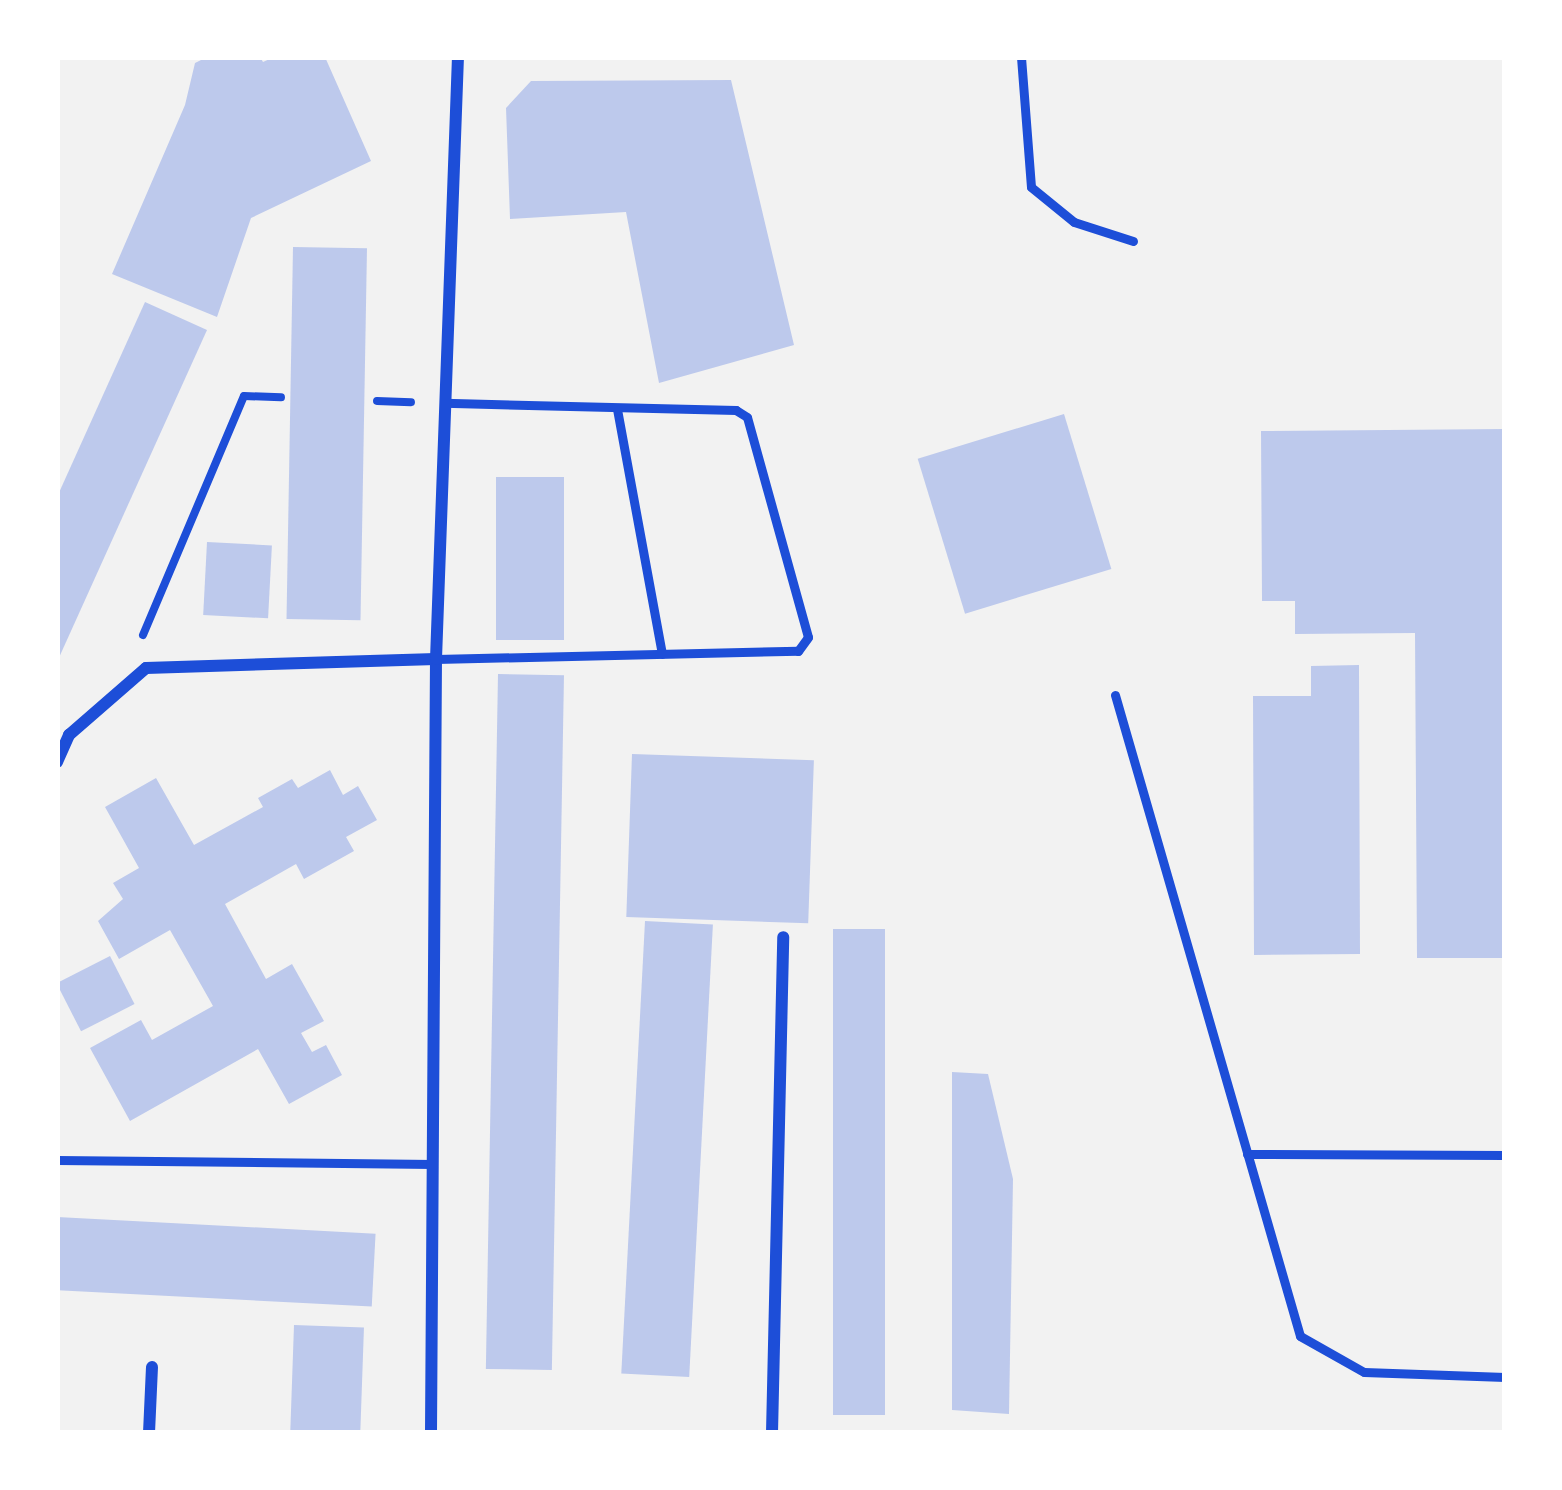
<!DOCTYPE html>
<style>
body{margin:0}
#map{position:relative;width:1562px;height:1490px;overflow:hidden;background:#f2f2f2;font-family:"Open Sans",sans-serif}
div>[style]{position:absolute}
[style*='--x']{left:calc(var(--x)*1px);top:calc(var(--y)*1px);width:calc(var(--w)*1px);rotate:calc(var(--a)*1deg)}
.building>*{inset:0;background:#bdc9ec;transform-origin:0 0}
.path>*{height:8px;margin:-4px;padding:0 4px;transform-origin:4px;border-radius:4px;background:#1d4ed8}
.service>*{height:9px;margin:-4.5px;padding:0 4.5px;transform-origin:4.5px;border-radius:4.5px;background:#1d4ed8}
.minor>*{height:12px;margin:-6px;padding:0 6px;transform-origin:6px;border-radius:6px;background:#1d4ed8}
span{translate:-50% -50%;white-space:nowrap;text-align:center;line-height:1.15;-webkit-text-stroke:12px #fff;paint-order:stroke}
.frame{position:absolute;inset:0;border:60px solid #fff;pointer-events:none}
</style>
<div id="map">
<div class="building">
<div style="clip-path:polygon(207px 57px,260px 57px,263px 62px,274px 57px,325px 57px,371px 161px,251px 218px,217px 317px,112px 274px,185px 105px,195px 63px)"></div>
<div style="clip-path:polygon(731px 80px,794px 345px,659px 383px,626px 212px,510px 219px,506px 108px,531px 81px)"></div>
<div style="left:293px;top:247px;width:74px;height:372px;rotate:1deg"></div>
<div style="clip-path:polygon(145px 302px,207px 330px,57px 662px,57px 497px)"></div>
<div style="left:1064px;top:414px;width:162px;height:153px;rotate:73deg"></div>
<div style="clip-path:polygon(1505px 429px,1505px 958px,1417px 958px,1415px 633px,1295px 634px,1295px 601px,1262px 601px,1261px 431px)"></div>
<div style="left:496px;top:477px;width:68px;height:163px"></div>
<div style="left:207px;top:542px;width:65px;height:73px;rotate:3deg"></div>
<div style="clip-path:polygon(1359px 665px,1360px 954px,1254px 955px,1253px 696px,1311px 696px,1311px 666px)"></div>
<div style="left:498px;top:674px;width:66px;height:695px;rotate:1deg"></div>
<div style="left:632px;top:754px;width:182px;height:163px;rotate:2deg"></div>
<div style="clip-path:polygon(330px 770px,343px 795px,358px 786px,377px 820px,346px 837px,354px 851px,304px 879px,296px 864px,225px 904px,266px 979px,292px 964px,324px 1021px,301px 1033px,312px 1052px,326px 1045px,342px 1075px,289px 1104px,258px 1049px,130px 1121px,90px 1048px,141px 1020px,152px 1040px,213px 1006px,170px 930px,119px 959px,98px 921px,123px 899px,113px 883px,139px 868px,105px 807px,156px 778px,194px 845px,263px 807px,258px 798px,292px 779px,298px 788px)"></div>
<div style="left:645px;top:921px;width:68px;height:453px;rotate:3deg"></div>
<div style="left:885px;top:929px;width:486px;height:52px;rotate:90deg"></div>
<div style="left:110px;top:956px;width:54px;height:60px;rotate:63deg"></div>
<div style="clip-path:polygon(952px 1072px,988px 1074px,1013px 1179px,1009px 1414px,952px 1410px)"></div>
<div style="left:57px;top:1217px;width:319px;height:73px;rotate:3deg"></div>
<div style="left:294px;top:1325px;width:70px;height:108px;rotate:2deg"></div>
</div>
<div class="path">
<div style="--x:377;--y:401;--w:34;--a:2"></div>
<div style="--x:143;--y:635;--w:259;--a:-67.1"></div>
<div style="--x:244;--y:396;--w:37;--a:2"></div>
</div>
<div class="service">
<div style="--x:1021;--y:57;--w:130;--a:85.6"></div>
<div style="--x:1031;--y:187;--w:55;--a:39.1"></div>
<div style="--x:1074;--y:222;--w:62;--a:17.9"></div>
<div style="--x:617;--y:409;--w:249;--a:79.6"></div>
<div style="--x:436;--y:659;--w:362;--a:-1.3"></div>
<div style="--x:798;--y:651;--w:17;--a:-54"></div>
<div style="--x:808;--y:637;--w:228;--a:-105.5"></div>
<div style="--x:747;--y:417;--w:13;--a:-148"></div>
<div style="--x:736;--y:410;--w:292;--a:-178.6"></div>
<div style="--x:1115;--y:695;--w:667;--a:73.9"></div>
<div style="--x:1300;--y:1336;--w:73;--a:29.4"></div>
<div style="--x:1364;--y:1372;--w:141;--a:2"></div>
<div style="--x:1247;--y:1154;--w:258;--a:0.2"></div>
<div style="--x:57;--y:1160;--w:376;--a:0.6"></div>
</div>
<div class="minor">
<div style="--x:57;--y:762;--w:30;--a:-66"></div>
<div style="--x:69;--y:735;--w:102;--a:-41"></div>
<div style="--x:146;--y:668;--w:290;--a:-1.8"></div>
<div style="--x:149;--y:1433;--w:66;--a:-87.4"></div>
<div style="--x:431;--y:1433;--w:774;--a:-89.63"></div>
<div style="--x:436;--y:659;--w:602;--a:-87.91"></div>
<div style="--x:772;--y:1433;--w:496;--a:-88.7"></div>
</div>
<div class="frame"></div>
</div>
